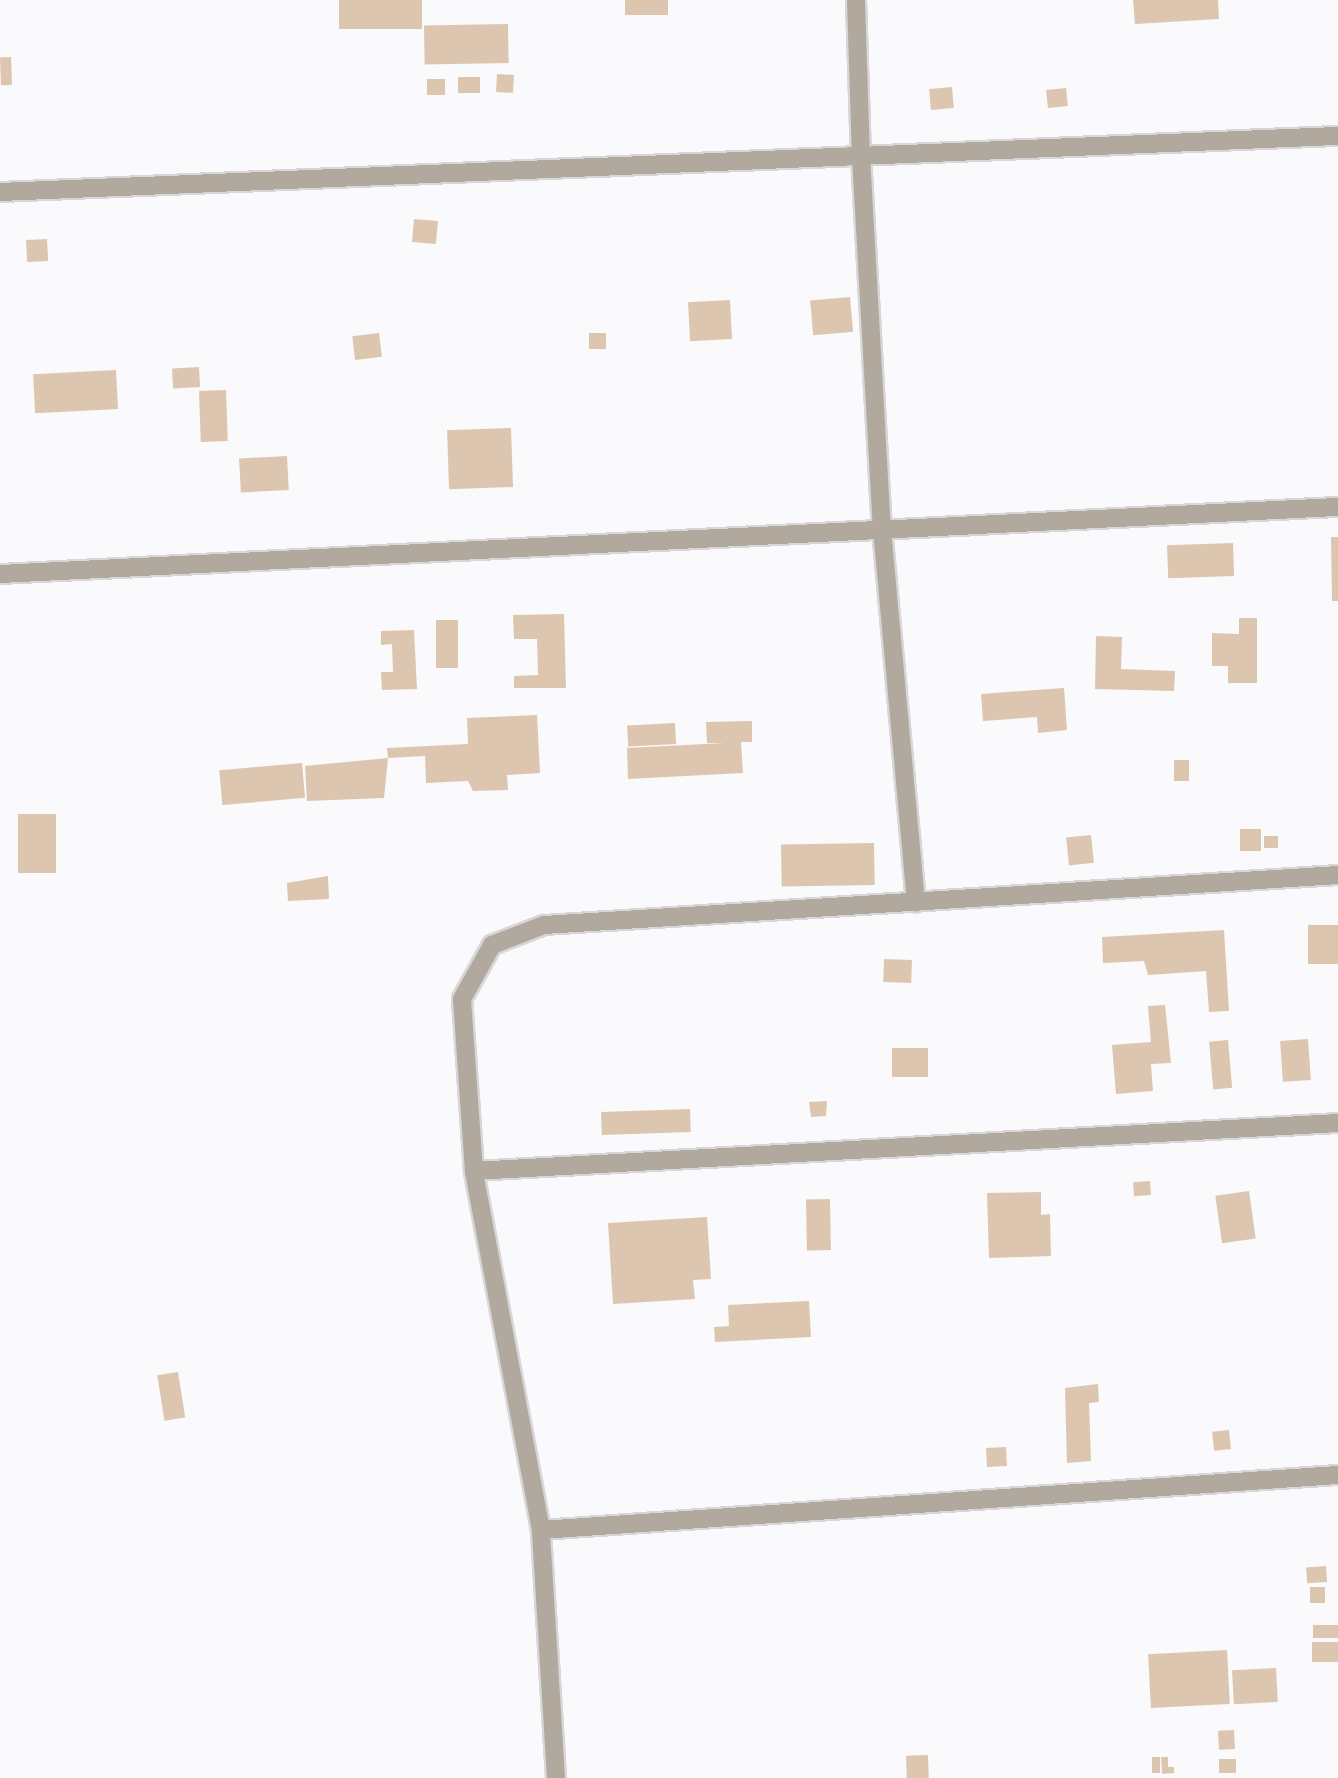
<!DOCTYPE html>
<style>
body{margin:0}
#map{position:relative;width:1338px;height:1778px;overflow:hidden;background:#faf9fc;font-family:"IBM Plex Sans",sans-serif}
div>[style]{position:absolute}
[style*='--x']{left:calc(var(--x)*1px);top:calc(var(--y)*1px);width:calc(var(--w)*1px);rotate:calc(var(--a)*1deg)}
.building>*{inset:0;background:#ddc6af;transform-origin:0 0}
.roads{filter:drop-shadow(2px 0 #d7d6d8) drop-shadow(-2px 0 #d7d6d8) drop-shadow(0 2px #d7d6d8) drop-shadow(0 -2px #d7d6d8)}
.minor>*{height:18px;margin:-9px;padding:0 9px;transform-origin:9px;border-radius:9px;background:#b1a99e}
span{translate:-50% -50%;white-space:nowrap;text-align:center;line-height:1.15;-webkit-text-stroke:5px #faf9fc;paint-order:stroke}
</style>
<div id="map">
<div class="building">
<div style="left:339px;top:0;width:83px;height:29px"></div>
<div style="left:625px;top:0;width:43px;height:15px"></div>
<div style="clip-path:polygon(1133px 0,1218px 0,1219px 19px,1135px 24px)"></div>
<div style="left:508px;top:24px;width:39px;height:84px;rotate:89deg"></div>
<div style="left:11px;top:57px;width:28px;height:11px;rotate:88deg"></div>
<div style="left:497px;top:74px;width:17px;height:18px;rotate:3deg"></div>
<div style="left:458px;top:77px;width:22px;height:16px"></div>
<div style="left:427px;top:79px;width:18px;height:16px"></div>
<div style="left:952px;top:87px;width:21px;height:23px;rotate:85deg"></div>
<div style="left:1066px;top:88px;width:18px;height:20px;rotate:84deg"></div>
<div style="left:414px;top:219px;width:24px;height:23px;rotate:5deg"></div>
<div style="left:47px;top:239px;width:22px;height:21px;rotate:87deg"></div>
<div style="left:850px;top:297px;width:35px;height:40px;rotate:85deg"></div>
<div style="left:730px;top:300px;width:39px;height:42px;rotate:87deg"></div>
<div style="left:379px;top:333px;width:24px;height:27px;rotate:83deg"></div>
<div style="left:589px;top:333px;width:17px;height:16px"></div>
<div style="left:199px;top:367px;width:20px;height:27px;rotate:87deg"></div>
<div style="left:116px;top:370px;width:39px;height:83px;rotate:87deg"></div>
<div style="left:226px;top:390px;width:51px;height:27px;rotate:88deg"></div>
<div style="left:511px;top:428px;width:59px;height:64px;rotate:88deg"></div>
<div style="left:287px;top:456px;width:34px;height:48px;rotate:87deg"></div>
<div style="clip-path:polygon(1331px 537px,1338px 537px,1338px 601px,1332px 601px)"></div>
<div style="left:1233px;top:543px;width:33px;height:66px;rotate:88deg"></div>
<div style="clip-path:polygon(564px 614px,566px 688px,514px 688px,514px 676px,538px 675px,537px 639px,514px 639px,513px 615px)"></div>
<div style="clip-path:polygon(1239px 618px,1257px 618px,1257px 683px,1228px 683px,1228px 666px,1212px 666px,1212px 633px,1239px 634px)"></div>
<div style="left:436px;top:620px;width:22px;height:48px"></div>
<div style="clip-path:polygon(414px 630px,417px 689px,382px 690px,381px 672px,393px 672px,392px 644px,381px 645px,381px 631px)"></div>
<div style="clip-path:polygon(1096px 636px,1122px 637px,1121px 669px,1175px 671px,1174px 691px,1095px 689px)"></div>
<div style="clip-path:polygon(1064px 688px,1067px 730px,1038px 733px,1037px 717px,983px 721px,981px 694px)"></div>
<div style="clip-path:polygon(537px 715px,540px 773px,507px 775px,508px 790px,473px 791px,468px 781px,426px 783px,425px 756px,388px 758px,387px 748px,468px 744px,467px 718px)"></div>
<div style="clip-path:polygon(752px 721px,752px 742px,741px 742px,743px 773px,628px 779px,627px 748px,725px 743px,707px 743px,706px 722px)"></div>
<div style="left:675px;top:723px;width:21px;height:48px;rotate:87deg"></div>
<div style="clip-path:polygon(388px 758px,384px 798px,307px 801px,305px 766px)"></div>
<div style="left:1189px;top:760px;width:21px;height:15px;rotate:90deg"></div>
<div style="left:302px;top:763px;width:35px;height:83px;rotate:85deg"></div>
<div style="left:18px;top:814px;width:38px;height:59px"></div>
<div style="left:1240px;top:829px;width:21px;height:22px"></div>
<div style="left:1091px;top:835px;width:28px;height:25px;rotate:84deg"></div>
<div style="left:1264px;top:836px;width:14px;height:12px"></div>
<div style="left:874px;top:843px;width:42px;height:93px;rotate:89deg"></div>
<div style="clip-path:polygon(328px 876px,329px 899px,288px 901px,287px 883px)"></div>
<div style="left:1338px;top:925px;width:39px;height:30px;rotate:90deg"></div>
<div style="clip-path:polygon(1224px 930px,1229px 1011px,1209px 1012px,1206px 971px,1148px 975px,1144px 961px,1103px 963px,1102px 937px)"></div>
<div style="left:884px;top:959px;width:28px;height:23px;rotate:2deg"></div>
<div style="clip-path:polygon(1165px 1005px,1171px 1063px,1151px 1064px,1153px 1091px,1116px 1094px,1112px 1045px,1151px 1042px,1148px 1006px)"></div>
<div style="left:1308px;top:1039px;width:41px;height:28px;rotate:86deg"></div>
<div style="left:1228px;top:1040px;width:48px;height:19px;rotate:85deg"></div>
<div style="left:892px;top:1048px;width:36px;height:29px"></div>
<div style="clip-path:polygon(827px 1101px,826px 1116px,811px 1117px,809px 1102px)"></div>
<div style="left:690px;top:1109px;width:23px;height:89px;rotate:88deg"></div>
<div style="left:1150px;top:1181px;width:14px;height:17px;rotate:86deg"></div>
<div style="left:1249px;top:1191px;width:48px;height:34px;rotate:82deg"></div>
<div style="clip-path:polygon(1041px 1192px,1041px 1215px,1050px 1214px,1051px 1256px,989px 1258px,987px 1193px)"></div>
<div style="left:830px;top:1199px;width:51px;height:24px;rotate:89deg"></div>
<div style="clip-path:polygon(707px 1217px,711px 1279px,693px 1280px,695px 1299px,613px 1304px,608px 1223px)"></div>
<div style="clip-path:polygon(809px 1301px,811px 1337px,715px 1342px,714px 1327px,729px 1326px,728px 1305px)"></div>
<div style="left:178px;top:1372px;width:46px;height:21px;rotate:81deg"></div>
<div style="clip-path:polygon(1098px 1384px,1099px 1402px,1089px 1403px,1091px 1461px,1067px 1463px,1065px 1388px)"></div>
<div style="left:1229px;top:1430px;width:19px;height:17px;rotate:84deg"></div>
<div style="left:1006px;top:1447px;width:19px;height:20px;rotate:87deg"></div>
<div style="left:1326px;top:1566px;width:16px;height:20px;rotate:86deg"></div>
<div style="left:1310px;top:1587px;width:15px;height:16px"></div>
<div style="left:1338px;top:1625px;width:13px;height:25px;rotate:90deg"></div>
<div style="left:1338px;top:1642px;width:20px;height:26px;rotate:90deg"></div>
<div style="left:1227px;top:1650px;width:54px;height:79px;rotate:87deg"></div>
<div style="left:1276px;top:1668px;width:34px;height:44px;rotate:87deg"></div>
<div style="left:1234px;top:1730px;width:19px;height:16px;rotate:87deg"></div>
<div style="left:928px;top:1755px;width:23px;height:22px;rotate:88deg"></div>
<div style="left:1152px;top:1757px;width:8px;height:16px"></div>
<div style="clip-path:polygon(1161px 1757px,1168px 1757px,1168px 1767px,1174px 1767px,1174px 1773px,1162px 1774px)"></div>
<div style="left:1219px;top:1759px;width:17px;height:14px"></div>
</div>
<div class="roads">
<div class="minor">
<div style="--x:856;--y:0;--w:156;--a:88.2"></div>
<div style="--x:861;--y:156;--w:374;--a:86.8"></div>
<div style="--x:882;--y:529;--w:375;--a:84.8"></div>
<div style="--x:0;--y:192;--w:1339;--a:-2.4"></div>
<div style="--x:0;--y:574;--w:1340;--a:-2.87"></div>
<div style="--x:474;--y:1171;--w:865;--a:-3.18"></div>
<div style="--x:541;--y:1530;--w:799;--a:-3.95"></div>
<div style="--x:556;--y:1778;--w:248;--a:-93.5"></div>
<div style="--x:541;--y:1530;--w:365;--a:-100.6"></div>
<div style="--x:474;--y:1171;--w:172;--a:-94"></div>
<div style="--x:462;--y:999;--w:62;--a:-60.9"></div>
<div style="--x:492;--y:945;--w:56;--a:-21"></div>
<div style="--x:544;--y:925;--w:796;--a:-3.6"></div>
</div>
</div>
</div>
